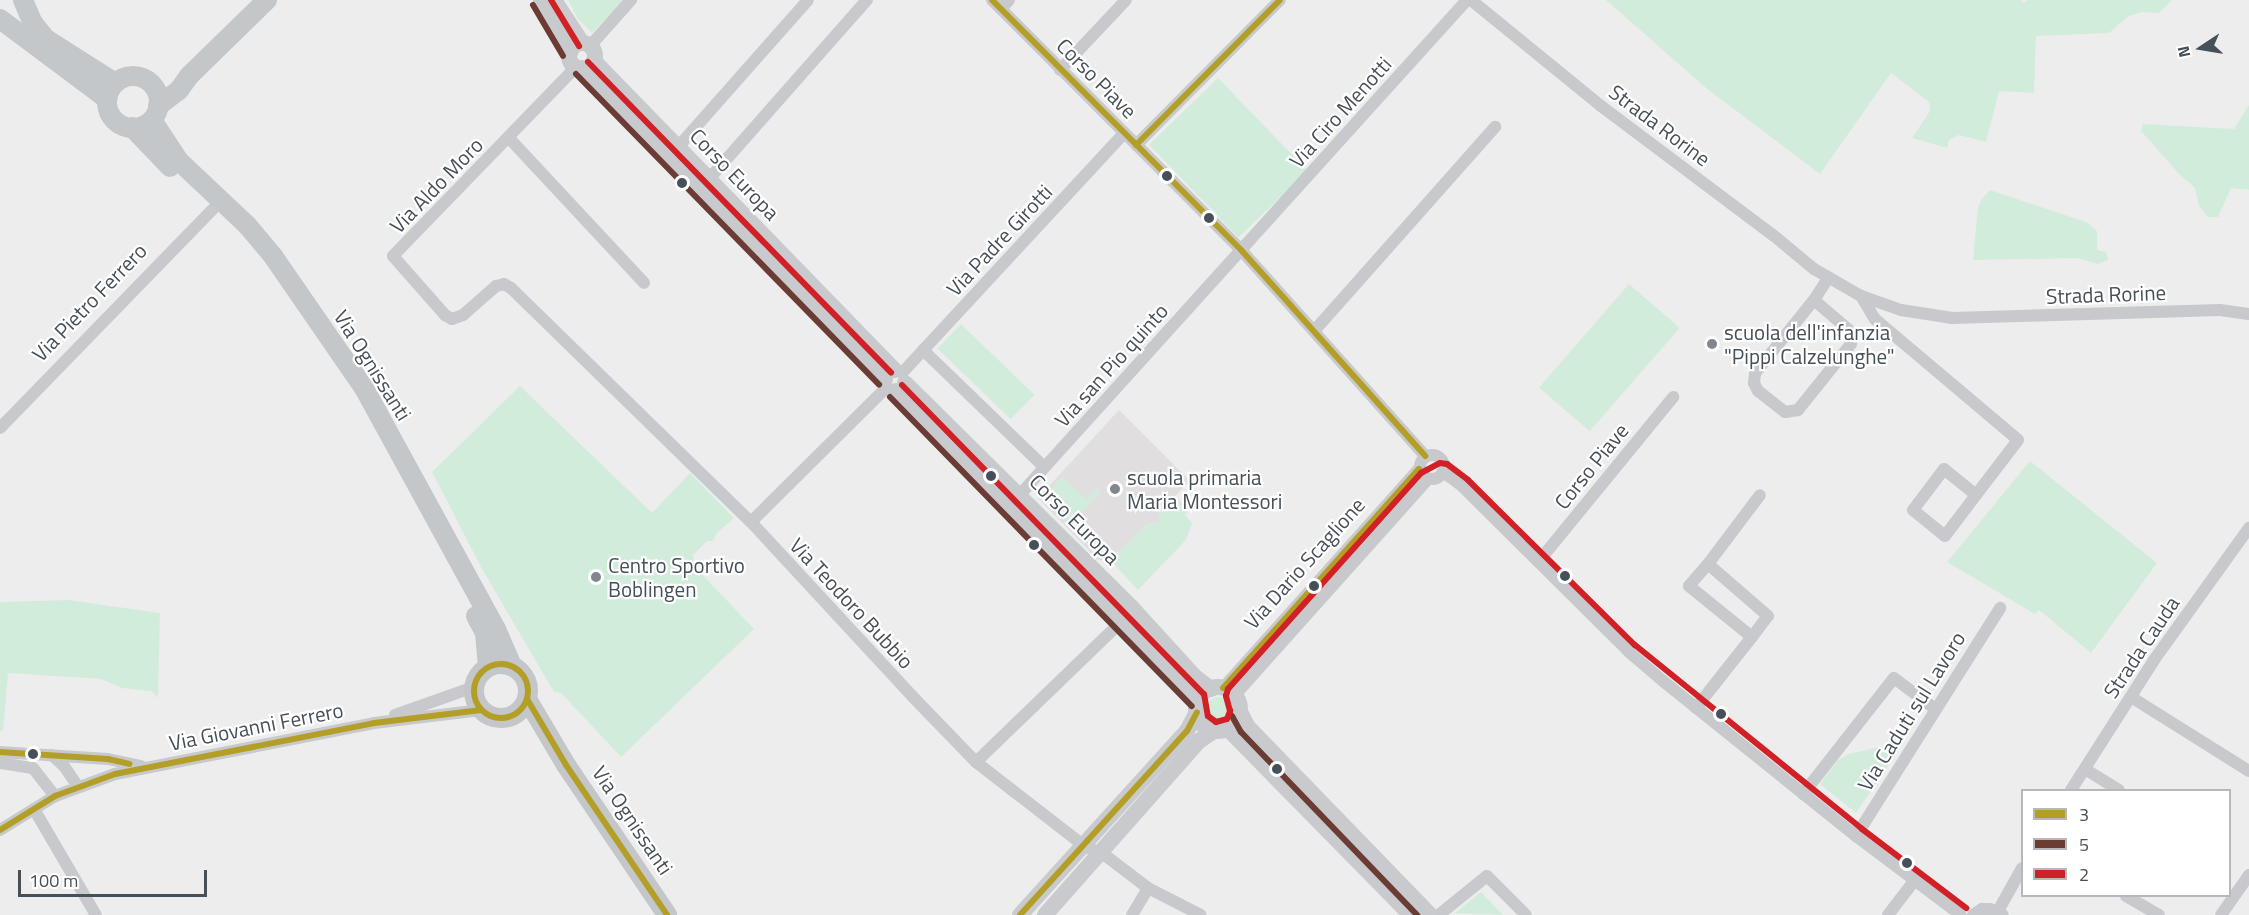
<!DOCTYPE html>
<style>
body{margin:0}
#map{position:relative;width:2249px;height:915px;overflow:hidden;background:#eeeded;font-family:"Titillium Web",sans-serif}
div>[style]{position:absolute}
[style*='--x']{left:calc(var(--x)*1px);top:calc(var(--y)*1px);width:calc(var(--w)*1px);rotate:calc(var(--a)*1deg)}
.education>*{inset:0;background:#e0dedf}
.green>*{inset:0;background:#d2ecdb;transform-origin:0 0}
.round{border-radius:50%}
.minor>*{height:12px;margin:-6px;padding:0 6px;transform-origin:6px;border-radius:6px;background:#c7c9cc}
.minor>.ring{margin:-6px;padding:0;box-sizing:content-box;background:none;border:12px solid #c7c9cc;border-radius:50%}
.secondary>*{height:16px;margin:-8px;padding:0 8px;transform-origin:8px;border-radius:8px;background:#c8cacd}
.secondary>.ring{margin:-8px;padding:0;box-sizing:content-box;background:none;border:16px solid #c8cacd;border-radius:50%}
.primary>*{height:20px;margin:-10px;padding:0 10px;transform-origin:10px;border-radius:10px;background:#c4c7ca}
.primary>.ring{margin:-10px;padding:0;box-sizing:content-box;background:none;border:20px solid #c4c7ca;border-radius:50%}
.bus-1>*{height:6px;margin:-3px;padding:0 3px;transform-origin:3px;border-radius:3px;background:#b39e27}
.bus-1>.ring{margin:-3px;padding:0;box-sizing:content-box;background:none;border:6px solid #b39e27;border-radius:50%}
.bus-2>*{height:6px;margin:-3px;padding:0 3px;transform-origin:3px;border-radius:3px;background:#6a3c33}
.bus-3>*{height:6px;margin:-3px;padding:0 3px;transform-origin:3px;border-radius:3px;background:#d22027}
.dots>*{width:16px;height:16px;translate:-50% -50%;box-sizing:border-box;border:3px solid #fff;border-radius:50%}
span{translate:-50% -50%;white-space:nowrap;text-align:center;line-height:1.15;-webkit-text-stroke:4.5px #fff;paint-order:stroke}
.street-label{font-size:21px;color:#465059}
.poi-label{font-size:21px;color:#465059}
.left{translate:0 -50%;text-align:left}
.legend{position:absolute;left:2021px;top:789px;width:210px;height:108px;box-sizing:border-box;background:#fff;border:2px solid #b5b9bd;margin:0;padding:8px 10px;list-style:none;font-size:18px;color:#465059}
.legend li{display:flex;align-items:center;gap:12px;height:30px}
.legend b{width:30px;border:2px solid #b5b9bd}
.north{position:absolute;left:2171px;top:18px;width:60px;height:60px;-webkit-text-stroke:4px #fff;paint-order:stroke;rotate:258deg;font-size:16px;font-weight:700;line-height:24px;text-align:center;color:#465059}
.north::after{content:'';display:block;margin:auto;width:21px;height:27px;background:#465059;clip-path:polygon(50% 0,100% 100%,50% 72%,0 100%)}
.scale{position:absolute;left:18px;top:870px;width:189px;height:27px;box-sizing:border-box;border:3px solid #465059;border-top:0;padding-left:8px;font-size:18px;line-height:21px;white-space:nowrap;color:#465059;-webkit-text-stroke:4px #fff;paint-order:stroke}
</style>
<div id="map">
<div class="education">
<div style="clip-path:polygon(1119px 410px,1190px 481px,1159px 512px,1160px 523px,1148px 524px,1110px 560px,1098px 560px,1038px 498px)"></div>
</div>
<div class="green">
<div style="clip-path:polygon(568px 0,624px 0,592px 33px,578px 19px)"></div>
<div style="clip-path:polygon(1606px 0,2022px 0,2023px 3px,2028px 0,2172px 0,2159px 13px,2142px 12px,2129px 16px,2109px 33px,2036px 36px,2034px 93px,1999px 91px,1986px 142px,1959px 135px,1949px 140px,1947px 148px,1912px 138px,1930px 111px,1929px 102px,1891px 73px,1820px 174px,1706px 88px)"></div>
<div style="left:1218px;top:78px;width:129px;height:96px;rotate:46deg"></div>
<div style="clip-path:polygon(2249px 105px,2249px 190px,2231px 188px,2218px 217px,2208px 217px,2199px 206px,2195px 188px,2180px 175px,2141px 131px,2143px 124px,2234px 129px)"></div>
<div style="clip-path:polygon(1990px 190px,2086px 222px,2097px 231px,2097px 250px,2106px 252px,2108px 260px,2098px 264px,2078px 258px,1973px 260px,1978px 208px,1981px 200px)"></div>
<div style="left:1629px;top:284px;width:67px;height:137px;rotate:41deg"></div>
<div style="left:961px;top:324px;width:102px;height:34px;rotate:44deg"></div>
<div style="clip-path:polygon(520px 386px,652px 513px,690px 473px,734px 518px,716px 534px,713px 541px,707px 541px,693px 555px,694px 566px,754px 629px,621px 757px,561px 693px,554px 692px,482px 569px,432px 472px)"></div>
<div style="clip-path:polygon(2030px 461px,2157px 563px,2091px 653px,2039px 610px,2035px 614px,1947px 562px)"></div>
<div style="clip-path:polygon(1062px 477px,1086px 499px,1097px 488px,1101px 492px,1078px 517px,1090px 530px,1082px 538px,1042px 498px)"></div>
<div style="clip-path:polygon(1175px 496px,1189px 510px,1185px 515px,1192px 523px,1186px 540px,1138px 590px,1110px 560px,1148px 524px,1159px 523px,1159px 512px)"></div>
<div style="clip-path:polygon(69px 600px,160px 613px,158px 698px,152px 691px,122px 688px,101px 679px,8px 673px,3px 731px,0 731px,0 602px)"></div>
<div class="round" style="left:1206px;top:697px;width:24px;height:24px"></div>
<div style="clip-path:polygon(1905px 741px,1856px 813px,1820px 784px,1838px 760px,1849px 754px)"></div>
<div style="clip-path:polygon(1481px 892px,1503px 915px,1455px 913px)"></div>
</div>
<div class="minor">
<div style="--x:992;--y:0;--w:354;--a:45.1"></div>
<div style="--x:1242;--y:251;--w:275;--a:48.2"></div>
<div style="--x:1471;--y:0;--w:168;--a:39.2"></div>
<div style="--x:1601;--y:106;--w:215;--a:36.9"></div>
<div style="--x:1773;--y:235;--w:53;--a:39.7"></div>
<div style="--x:1814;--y:269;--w:54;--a:29.9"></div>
<div style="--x:1861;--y:296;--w:42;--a:19.3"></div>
<div style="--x:1901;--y:310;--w:52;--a:8.9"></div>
<div style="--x:1952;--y:318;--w:268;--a:-1.7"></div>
<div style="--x:2220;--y:310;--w:29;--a:8"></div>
<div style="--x:1001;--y:9;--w:12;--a:-48"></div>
<div style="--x:590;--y:46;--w:62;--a:-48.3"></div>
<div style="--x:576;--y:67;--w:263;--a:134.1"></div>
<div style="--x:393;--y:256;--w:79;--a:48.6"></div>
<div style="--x:445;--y:315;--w:8;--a:30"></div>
<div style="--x:452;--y:319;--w:12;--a:-20"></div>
<div style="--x:463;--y:315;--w:44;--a:-41.3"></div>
<div style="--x:496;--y:286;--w:8;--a:-14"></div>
<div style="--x:504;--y:284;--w:8;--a:30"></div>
<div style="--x:511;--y:288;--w:335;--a:44.3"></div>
<div style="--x:751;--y:522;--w:237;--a:47.2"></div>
<div style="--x:912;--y:696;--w:92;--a:45.9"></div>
<div style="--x:976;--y:762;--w:135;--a:37.8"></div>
<div style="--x:1083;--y:845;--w:25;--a:26"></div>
<div style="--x:1106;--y:856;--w:53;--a:37.3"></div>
<div style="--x:1148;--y:888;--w:59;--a:27"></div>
<div style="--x:1060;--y:70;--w:96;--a:-46.7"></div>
<div style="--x:509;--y:138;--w:198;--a:47"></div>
<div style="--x:1136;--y:145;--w:204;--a:-45.2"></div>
<div style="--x:678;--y:147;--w:196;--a:-48.5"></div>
<div style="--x:709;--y:179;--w:239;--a:-48.6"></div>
<div style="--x:1861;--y:296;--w:27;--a:59"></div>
<div style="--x:1875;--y:319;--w:187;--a:40.2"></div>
<div style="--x:2018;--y:440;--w:69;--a:127.4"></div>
<div style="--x:1976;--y:495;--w:51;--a:127.1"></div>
<div style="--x:1945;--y:536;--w:41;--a:-140.9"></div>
<div style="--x:1913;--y:510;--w:51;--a:-52.9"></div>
<div style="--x:1944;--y:469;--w:41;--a:39.1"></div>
<div style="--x:1814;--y:300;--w:46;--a:40.6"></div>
<div style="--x:1849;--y:330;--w:14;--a:82"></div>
<div style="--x:1851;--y:344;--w:85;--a:128.8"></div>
<div style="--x:1798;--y:410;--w:13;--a:171"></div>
<div style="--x:1785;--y:412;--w:34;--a:-142"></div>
<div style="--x:1758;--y:391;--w:9;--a:-117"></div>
<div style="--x:1754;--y:383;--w:10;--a:-84"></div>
<div style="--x:1755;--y:373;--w:94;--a:-51.1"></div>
<div style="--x:1814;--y:300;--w:27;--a:-57"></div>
<div style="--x:1314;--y:331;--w:273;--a:-48.4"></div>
<div style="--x:923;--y:350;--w:168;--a:44"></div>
<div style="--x:902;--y:373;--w:327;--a:-47.2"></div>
<div style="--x:0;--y:428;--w:305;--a:-45.8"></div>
<div class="ring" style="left:1420px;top:455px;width:12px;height:12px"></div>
<div style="--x:1443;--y:472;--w:24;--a:36"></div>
<div style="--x:1462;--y:486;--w:235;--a:44.8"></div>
<div style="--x:1629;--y:652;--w:45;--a:40.5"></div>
<div style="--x:1663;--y:681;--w:248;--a:38.8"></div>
<div style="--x:1856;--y:836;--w:131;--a:37"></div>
<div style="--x:1015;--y:500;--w:674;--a:-47.89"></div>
<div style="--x:751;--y:522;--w:192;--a:-44.8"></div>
<div style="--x:1539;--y:561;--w:212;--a:-50.7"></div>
<div style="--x:1708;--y:564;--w:86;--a:-53"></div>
<div style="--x:1223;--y:688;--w:294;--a:-48.2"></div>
<div style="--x:1235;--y:695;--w:290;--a:-48.2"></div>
<div style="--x:2131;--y:697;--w:139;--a:32.1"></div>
<div style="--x:1696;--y:708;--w:5;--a:-53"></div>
<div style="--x:1699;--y:704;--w:85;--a:-51.7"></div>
<div style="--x:1752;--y:637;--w:26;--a:-53"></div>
<div style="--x:1768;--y:616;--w:79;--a:-139.1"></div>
<div style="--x:1708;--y:564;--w:29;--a:131"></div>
<div style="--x:1689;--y:586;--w:81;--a:39"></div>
<div style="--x:395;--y:715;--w:84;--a:-19.5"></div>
<div style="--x:0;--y:752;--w:108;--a:3.7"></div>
<div style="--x:108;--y:759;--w:34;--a:12"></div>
<div style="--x:52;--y:755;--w:16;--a:43"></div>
<div style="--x:64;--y:766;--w:25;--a:56"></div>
<div style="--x:976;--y:762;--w:202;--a:-44"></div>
<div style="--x:0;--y:763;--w:33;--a:9"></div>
<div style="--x:33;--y:768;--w:36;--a:52"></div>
<div style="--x:2085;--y:769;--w:40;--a:32"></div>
<div style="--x:2071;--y:790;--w:154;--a:-57.4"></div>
<div style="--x:2154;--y:660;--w:163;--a:-54.3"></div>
<div style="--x:1803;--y:794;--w:147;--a:-51.9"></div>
<div style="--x:1894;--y:678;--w:50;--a:36.9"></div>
<div style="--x:34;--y:809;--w:123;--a:59.7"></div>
<div style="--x:0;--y:830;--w:65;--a:-31.7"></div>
<div style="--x:55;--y:796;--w:64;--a:-20.1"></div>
<div style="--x:115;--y:774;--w:264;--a:-11.1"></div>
<div style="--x:374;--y:723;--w:108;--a:-6.9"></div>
<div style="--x:1856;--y:836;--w:270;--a:-57.7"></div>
<div style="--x:2126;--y:896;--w:38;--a:30"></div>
<div style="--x:1998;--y:911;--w:49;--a:-60.8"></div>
<div style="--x:1440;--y:914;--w:60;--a:-39"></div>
<div style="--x:1487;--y:876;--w:55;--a:45"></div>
<div style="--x:1132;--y:915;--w:31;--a:-59"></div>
<div style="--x:1888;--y:915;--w:43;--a:-52.6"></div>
<div style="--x:1973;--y:915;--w:11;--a:-34"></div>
<div style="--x:1982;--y:909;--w:8;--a:0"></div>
<div style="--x:1990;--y:909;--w:14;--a:25"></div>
<div style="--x:2221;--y:915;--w:49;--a:-55"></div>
</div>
<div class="secondary">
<div style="--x:541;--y:0;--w:59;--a:59.5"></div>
<div style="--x:554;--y:0;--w:51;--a:56.9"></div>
<div class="ring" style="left:569px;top:43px;width:10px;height:10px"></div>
<div style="--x:594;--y:61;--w:431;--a:45.8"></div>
<div style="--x:582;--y:68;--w:434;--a:45.7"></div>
<div style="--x:905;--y:383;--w:320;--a:44.7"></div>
<div style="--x:1132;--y:608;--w:93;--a:47.6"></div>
<div style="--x:1195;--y:677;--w:20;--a:37"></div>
<div style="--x:896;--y:391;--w:432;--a:45.7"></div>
<div class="ring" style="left:1196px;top:687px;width:28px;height:28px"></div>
<div style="--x:1240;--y:712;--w:16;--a:63"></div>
<div style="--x:1247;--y:726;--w:263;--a:45.9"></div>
<div style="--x:1228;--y:729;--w:261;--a:45.5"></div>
<div style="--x:1020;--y:915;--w:248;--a:-47.8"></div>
<div style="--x:1187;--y:731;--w:21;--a:-62"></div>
<div style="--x:1045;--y:915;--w:232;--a:-48.5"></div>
<div style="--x:1199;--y:741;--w:18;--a:-34"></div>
</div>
<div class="primary">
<div style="--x:23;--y:0;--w:25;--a:67"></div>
<div style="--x:33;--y:23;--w:21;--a:51"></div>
<div style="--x:46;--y:39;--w:82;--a:32.5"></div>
<div style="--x:0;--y:19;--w:134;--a:36.8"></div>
<div class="ring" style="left:107px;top:76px;width:32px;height:32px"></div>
<div style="--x:158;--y:106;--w:26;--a:-37"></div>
<div style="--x:179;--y:90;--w:17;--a:-54"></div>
<div style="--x:189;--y:76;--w:109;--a:-44.3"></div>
<div style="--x:152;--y:120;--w:49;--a:56.6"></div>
<div style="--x:179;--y:161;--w:93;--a:43.3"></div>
<div style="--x:247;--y:225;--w:40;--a:50"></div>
<div style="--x:273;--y:256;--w:160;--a:55.4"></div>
<div style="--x:364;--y:388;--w:275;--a:61.3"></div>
<div style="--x:496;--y:629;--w:40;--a:66.6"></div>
<div style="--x:132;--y:127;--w:55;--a:46.5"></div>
<div style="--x:476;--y:616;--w:19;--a:62"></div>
<div style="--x:485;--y:633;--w:34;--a:85"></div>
<div class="ring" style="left:474px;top:664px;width:34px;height:34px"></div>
<div style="--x:527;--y:699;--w:77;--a:59.4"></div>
<div style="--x:566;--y:765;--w:181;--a:56"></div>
</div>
<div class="bus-1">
<div style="--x:992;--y:0;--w:354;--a:45.1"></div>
<div style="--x:1242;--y:251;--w:275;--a:48.2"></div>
<div style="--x:1136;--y:145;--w:204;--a:-45.2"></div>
<div class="ring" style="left:474px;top:664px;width:48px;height:48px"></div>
<div style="--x:1223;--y:688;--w:294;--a:-48.2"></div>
<div style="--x:527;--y:699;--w:77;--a:59.4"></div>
<div style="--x:566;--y:765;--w:181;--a:56"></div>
<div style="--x:0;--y:752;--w:108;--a:3.7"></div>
<div style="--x:108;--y:759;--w:22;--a:13"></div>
<div style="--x:0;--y:830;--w:65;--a:-31.7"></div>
<div style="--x:55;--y:796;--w:64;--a:-20.1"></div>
<div style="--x:115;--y:774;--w:264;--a:-11.1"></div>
<div style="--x:374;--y:723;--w:108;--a:-6.9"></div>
<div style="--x:1020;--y:915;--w:248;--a:-47.8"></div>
<div style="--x:1187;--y:731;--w:21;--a:-62"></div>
</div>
<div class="bus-2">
<div style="--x:533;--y:5;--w:59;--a:59.5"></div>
<div style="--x:576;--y:74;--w:434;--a:45.7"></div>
<div style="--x:890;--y:397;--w:432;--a:45.7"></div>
<div style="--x:1232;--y:716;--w:18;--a:61"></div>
<div style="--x:1241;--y:732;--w:254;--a:46.1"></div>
</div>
<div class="bus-3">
<div style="--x:551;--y:0;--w:54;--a:58.7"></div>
<div style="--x:588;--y:62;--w:434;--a:45.7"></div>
<div style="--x:902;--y:385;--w:432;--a:45.7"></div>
<div style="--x:1204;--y:694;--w:22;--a:80"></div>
<div style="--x:1208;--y:716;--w:10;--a:37"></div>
<div style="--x:1216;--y:722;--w:11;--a:-15"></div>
<div style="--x:1227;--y:719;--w:9;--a:-69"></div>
<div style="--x:1230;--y:711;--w:16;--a:-105"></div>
<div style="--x:1226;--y:696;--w:7;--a:-74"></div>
<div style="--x:1228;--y:689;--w:290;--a:-48.2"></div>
<div style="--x:1421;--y:473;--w:21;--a:-28"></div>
<div style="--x:1440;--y:463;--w:7;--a:8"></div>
<div style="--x:1447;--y:464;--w:26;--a:37"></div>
<div style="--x:1468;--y:480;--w:235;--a:44.7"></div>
<div style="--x:1635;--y:645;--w:292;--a:39"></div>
<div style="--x:1862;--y:829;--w:131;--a:37.2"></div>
</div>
<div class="dots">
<div style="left:1167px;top:176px;background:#465059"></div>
<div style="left:682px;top:183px;background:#465059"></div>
<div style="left:1209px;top:218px;background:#465059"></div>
<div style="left:1712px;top:344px;background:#81878d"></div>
<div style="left:991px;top:476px;background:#465059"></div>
<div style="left:1115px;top:489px;background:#81878d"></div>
<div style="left:1034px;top:545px;background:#465059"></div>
<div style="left:1565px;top:576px;background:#465059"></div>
<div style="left:596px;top:577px;background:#81878d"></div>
<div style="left:1314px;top:586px;background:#465059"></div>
<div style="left:1721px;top:714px;background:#465059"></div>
<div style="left:33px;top:754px;background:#465059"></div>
<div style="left:1277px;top:769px;background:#465059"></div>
<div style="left:1907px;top:863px;background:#465059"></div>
</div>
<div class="street-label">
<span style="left:1097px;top:78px;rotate:45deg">Corso Piave</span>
<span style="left:1340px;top:112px;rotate:-48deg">Via Ciro Menotti</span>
<span style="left:1660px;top:125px;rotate:37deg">Strada Rorine</span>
<span style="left:735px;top:174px;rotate:46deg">Corso Europa</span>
<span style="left:436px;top:185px;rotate:-46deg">Via Aldo Moro</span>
<span style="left:999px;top:240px;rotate:-47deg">Via Padre Girotti</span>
<span style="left:2106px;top:294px;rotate:-2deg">Strada Rorine</span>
<span style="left:89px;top:302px;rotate:-46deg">Via Pietro Ferrero</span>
<span style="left:373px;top:365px;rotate:58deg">Via Ognissanti</span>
<span style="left:1111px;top:365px;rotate:-48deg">Via san Pio quinto</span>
<span style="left:1591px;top:466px;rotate:-51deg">Corso Piave</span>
<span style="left:1075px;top:519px;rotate:45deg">Corso Europa</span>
<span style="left:1304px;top:563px;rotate:-48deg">Via Dario Scaglione</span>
<span style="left:852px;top:603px;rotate:47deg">Via Teodoro Bubbio</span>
<span style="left:2141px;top:647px;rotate:-56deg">Strada Cauda</span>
<span style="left:1911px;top:711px;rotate:-58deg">Via Caduti sul Lavoro</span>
<span style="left:256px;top:726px;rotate:-11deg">Via Giovanni Ferrero</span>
<span style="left:633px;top:820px;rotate:56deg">Via Ognissanti</span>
</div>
<div class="poi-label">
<span class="left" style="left:1724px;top:344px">scuola dell'infanzia<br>"Pippi Calzelunghe"</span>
<span class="left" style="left:1127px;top:489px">scuola primaria<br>Maria Montessori</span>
<span class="left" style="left:608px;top:577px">Centro Sportivo<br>Boblingen</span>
</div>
<ul class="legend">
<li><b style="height:8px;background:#b39e27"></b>3</li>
<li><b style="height:8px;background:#6a3c33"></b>5</li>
<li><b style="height:8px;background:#d22027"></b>2</li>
</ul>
<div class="north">N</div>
<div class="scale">100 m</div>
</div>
